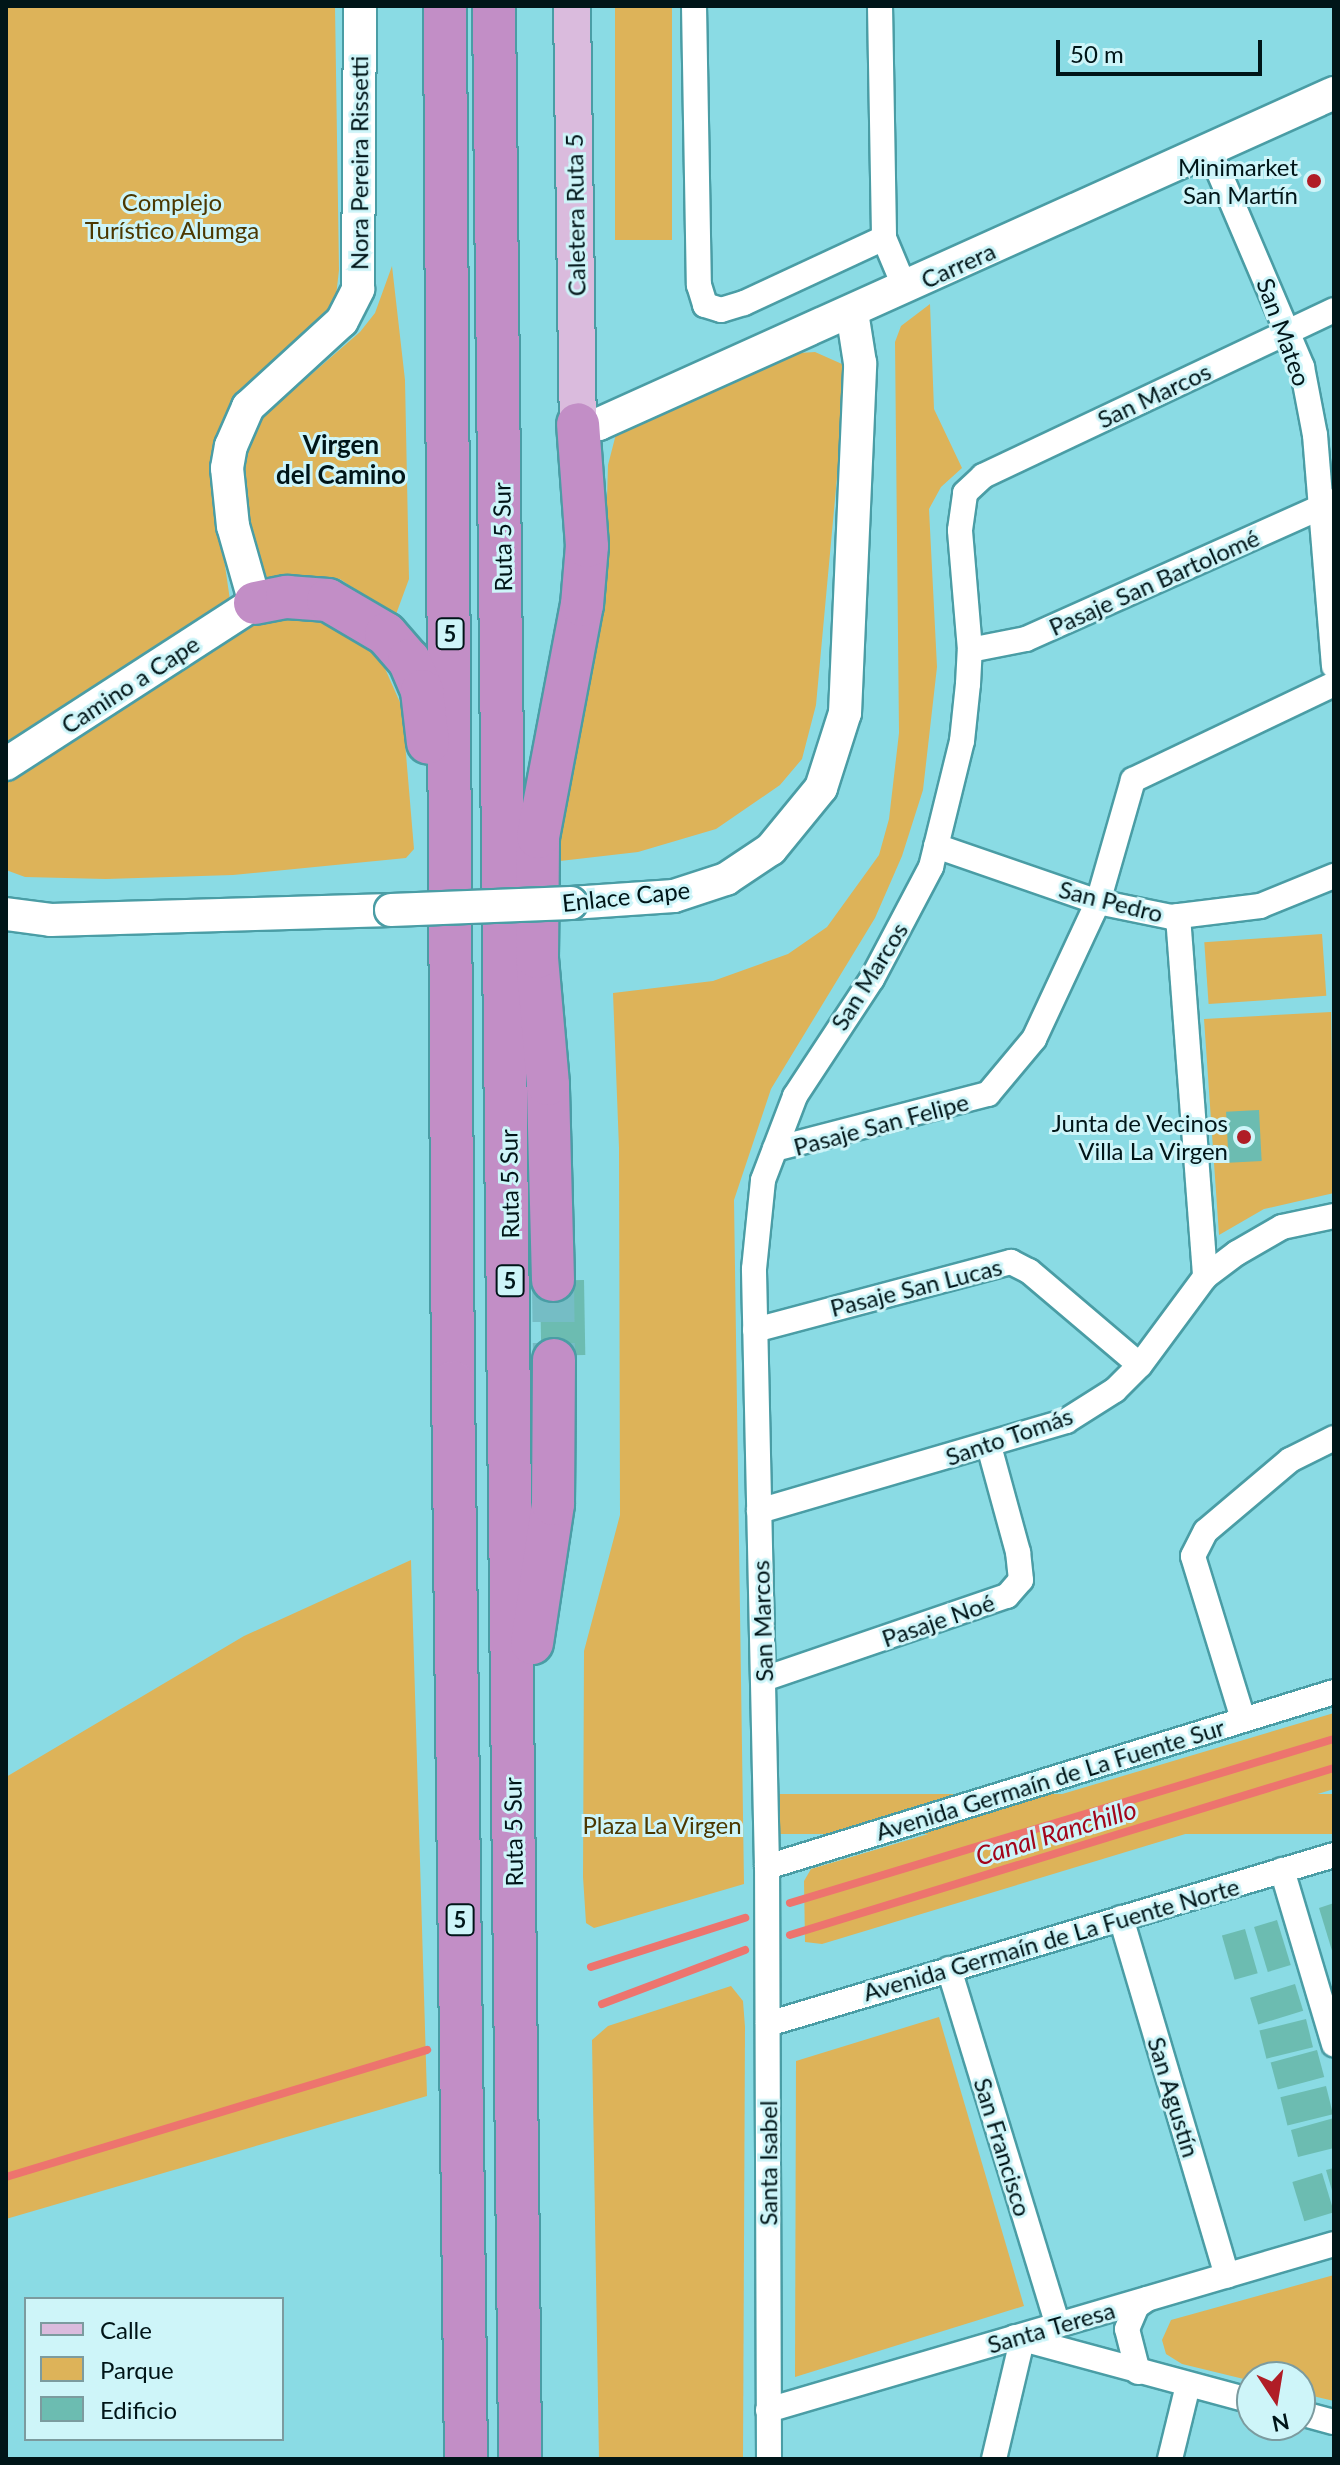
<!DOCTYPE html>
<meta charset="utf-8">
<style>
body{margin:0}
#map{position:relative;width:1340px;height:2465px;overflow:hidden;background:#8adbe4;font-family:Lato,sans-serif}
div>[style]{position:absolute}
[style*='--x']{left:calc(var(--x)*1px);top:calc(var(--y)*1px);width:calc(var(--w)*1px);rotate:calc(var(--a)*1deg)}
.green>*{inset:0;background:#ddb359;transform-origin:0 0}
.stream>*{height:8px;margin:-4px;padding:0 4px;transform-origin:4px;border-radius:4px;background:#ed746e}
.building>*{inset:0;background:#6cbcb1;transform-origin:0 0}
.highway-tunnel>*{height:42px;margin-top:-21px;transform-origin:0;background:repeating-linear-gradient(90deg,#75bdc5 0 42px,transparent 0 63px)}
.roads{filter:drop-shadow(2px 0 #4a9da5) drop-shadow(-2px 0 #4a9da5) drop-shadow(0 2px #4a9da5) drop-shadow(0 -2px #4a9da5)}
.street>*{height:24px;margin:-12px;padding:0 12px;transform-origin:12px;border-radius:12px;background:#fff}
.secondary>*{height:32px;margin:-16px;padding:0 16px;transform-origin:16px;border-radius:16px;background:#fff}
.primary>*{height:36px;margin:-18px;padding:0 18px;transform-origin:18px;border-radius:18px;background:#dabbdd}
.highway>*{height:42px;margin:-21px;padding:0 21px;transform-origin:21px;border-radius:21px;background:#c28ec6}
.bridges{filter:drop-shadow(2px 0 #4a9da5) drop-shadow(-2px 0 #4a9da5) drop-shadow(0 2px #4a9da5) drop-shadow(0 -2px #4a9da5)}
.secondary-bridge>*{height:32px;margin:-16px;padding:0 16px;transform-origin:16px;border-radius:16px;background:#fff}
.dots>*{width:22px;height:22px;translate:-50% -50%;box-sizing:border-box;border:4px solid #cef5f9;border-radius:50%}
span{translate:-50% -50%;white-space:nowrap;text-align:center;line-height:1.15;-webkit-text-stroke:6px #cef5f9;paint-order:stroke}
.shield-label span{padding:2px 6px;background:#cef5f9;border:2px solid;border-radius:6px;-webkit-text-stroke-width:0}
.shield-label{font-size:22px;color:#001518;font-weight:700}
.street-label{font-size:24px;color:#001518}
.poi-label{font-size:24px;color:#001518}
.right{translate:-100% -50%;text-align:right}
.park-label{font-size:24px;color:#4c3700}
.neighbourhood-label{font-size:26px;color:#001518;font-weight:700}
.water-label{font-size:26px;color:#a3061b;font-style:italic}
.frame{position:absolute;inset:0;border:8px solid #001518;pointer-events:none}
.legend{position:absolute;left:24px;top:2297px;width:260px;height:144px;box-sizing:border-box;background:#cef5f9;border:2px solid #7c9b9f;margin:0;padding:10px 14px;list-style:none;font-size:24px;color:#001518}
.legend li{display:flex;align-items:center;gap:16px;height:40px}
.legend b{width:40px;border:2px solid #7c9b9f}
.north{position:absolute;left:1236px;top:2361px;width:80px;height:80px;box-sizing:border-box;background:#cef5f9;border:2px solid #7c9b9f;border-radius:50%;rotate:168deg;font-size:22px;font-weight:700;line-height:32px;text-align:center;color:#001518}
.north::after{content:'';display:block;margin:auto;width:28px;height:36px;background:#b01d26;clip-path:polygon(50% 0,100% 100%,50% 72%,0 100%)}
.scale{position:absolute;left:1056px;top:40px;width:206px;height:36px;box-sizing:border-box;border:4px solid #001518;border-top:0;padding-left:10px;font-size:24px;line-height:28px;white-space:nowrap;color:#001518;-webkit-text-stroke:6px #cef5f9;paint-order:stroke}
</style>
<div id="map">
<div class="green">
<div style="clip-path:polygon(6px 6px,335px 6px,339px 270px,333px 322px,226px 418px,212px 476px,231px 607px,6px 745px)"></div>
<div style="left:615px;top:6px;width:57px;height:234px"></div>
<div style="clip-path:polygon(392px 266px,405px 380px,409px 579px,395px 617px,340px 579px,279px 576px,262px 582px,240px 472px,261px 418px,360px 332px,375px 313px)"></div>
<div style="clip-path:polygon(930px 304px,934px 409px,962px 468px,941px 487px,929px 509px,937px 667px,923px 790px,902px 856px,875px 918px,771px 1089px,734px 1200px,744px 1884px,594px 1928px,586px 1923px,583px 1877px,584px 1651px,620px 1515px,619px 1148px,613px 993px,713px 981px,788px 954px,827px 927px,879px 855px,889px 819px,899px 733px,895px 342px,901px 326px)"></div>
<div style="clip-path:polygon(815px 352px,842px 364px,846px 380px,816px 705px,802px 759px,780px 785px,716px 829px,638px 852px,560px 861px,553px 850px,605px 566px,608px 465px,616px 434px,800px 353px)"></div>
<div style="clip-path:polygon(313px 615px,347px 629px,383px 664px,402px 707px,414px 849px,406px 858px,233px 875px,106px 879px,25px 877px,6px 870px,6px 781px,261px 619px)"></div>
<div style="left:1322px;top:934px;width:62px;height:118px;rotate:86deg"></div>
<div style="clip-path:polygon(1331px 1012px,1334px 1193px,1264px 1209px,1219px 1235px,1204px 1019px)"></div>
<div style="clip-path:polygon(411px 1560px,427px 2096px,6px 2219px,6px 1777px,244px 1636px)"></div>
<div style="clip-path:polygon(1334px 1713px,1334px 1789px,822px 1944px,805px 1942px,804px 1881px,811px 1869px)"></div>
<div style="left:1334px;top:1794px;width:40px;height:555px;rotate:90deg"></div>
<div style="clip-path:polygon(731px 1986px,743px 2001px,745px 2027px,743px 2459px,599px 2459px,592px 2040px,608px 2026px)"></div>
<div style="clip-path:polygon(939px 2017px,1024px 2306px,795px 2377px,796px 2061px)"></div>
<div style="clip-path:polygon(1334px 2275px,1334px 2401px,1300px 2393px,1300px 2377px,1252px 2377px,1252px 2381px,1182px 2364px,1166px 2354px,1162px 2340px,1171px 2320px)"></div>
</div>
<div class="stream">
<div style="--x:790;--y:1903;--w:568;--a:-16.78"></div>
<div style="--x:790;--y:1935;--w:569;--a:-17.07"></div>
<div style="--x:591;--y:1967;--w:162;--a:-17.7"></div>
<div style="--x:602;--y:2004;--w:153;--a:-20.7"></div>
<div style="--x:6;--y:2177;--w:440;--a:-16.8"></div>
</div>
<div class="building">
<div style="left:1259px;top:1110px;width:51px;height:33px;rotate:87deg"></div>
<div style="left:584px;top:1280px;width:75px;height:44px;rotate:89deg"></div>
<div style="clip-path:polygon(1334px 1903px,1334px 1954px,1333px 1954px,1319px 1908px)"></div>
<div style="left:1277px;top:1920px;width:47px;height:24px;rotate:73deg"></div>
<div style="left:1245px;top:1929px;width:46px;height:24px;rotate:74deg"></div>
<div style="left:1295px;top:1984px;width:28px;height:47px;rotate:73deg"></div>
<div style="left:1306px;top:2019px;width:29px;height:48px;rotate:76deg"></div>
<div style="left:1317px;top:2050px;width:28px;height:48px;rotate:75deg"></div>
<div style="left:1326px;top:2086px;width:29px;height:47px;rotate:76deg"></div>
<div style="clip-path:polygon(1334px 2118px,1334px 2148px,1298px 2157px,1291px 2130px)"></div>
<div style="clip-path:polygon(1334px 2168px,1334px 2194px,1333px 2194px,1326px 2170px)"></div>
<div style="left:1322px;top:2173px;width:41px;height:31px;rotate:73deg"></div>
</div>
<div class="highway-tunnel">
<div style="--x:553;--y:1280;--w:80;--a:89.3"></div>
</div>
<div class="roads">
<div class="street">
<div style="--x:694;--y:6;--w:279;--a:89"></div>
<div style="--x:699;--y:285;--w:21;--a:73"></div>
<div style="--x:705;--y:305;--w:17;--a:17"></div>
<div style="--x:721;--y:310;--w:24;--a:-17"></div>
<div style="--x:744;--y:303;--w:154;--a:-24.9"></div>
<div style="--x:880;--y:6;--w:232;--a:89"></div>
<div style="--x:884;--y:238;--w:54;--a:67.2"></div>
<div style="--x:1210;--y:151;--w:235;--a:66.9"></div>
<div style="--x:1302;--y:367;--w:69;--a:79.2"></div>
<div style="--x:1315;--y:435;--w:232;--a:85.3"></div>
<div style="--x:970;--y:650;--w:57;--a:-11.1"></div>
<div style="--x:1026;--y:639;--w:338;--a:-24.1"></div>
<div style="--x:936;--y:846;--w:171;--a:19.1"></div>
<div style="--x:1098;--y:902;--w:75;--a:11.6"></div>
<div style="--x:1171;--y:917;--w:90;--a:-7"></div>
<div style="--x:1260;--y:906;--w:80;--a:-22.1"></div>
<div style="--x:1178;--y:916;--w:362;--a:85.7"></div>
<div style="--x:775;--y:1149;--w:220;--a:-14.5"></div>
<div style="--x:988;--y:1094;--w:72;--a:-50.1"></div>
<div style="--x:1034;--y:1039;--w:151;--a:-65"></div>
<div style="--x:1098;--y:902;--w:127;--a:-74"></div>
<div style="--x:1133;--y:780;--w:223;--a:-25.5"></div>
<div style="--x:755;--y:1330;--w:265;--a:-14.9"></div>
<div style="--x:1011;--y:1262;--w:20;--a:27"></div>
<div style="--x:1029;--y:1271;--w:145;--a:40.3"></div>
<div style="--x:759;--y:1511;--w:320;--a:-16.3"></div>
<div style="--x:1066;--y:1421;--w:58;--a:-32.3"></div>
<div style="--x:1115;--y:1390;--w:35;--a:-45"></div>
<div style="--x:1140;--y:1365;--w:109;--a:-53.5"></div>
<div style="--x:1205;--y:1277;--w:40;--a:-37"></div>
<div style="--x:1237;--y:1253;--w:52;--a:-30"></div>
<div style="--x:1282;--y:1227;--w:53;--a:-11.9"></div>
<div style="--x:764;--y:1679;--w:257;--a:-18.9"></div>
<div style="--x:1007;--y:1596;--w:21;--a:-49"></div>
<div style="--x:1021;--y:1580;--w:28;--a:-96"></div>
<div style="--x:1018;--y:1552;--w:110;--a:-105.3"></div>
<div style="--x:1243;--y:1719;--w:170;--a:-107.1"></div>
<div style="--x:1193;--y:1556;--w:28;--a:-63"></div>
<div style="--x:1206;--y:1531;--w:110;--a:-40.2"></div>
<div style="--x:1290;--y:1460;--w:49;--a:-26.6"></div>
<div style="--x:767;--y:1867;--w:593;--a:-17.15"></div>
<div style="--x:1282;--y:1870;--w:182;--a:73.4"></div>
<div style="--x:1121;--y:1918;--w:373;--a:73.5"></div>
<div style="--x:949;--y:1969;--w:372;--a:73"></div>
<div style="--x:768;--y:2024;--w:591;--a:-16.62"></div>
<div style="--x:1015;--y:2337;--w:245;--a:15.1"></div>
<div style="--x:1138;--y:2372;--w:44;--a:-104.3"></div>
<div style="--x:1127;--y:2329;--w:25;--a:-67"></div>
<div style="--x:1137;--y:2306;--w:12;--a:-35"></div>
<div style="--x:768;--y:2410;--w:590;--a:-16.35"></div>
<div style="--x:1300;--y:2413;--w:35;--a:15"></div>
<div style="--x:769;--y:2459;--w:592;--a:-90.19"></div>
<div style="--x:767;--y:1867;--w:598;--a:-91.25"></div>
<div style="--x:754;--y:1269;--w:89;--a:-84.2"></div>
<div style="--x:763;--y:1180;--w:90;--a:-69.1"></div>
<div style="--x:795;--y:1096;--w:140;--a:-56.7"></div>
<div style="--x:872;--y:979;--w:127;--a:-62.2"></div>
<div style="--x:931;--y:867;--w:130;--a:-76.2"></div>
<div style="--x:962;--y:741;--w:57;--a:-84"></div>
<div style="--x:968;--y:684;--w:34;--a:-87"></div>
<div style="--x:970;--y:650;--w:120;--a:-94.8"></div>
<div style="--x:960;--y:530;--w:37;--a:-82"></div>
<div style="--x:965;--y:493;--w:25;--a:-43"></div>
<div style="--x:983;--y:476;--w:388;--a:-25.3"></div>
<div style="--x:994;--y:2459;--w:121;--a:-76.7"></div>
<div style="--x:1170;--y:2459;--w:76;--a:-76.3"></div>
</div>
<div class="secondary">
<div style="--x:578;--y:424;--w:21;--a:0"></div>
<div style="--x:599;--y:424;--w:806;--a:-24.24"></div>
<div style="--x:6;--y:764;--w:297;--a:-32.9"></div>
<div style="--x:255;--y:603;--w:80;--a:-105.9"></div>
<div style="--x:233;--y:526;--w:58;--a:-95.9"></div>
<div style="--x:227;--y:468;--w:22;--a:-80"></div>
<div style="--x:231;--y:446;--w:43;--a:-66.4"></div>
<div style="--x:248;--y:407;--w:127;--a:-42.5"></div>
<div style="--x:342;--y:321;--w:36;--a:-63"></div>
<div style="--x:358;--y:289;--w:283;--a:-89.6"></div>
<div style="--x:571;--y:903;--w:103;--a:-3.9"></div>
<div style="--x:674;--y:896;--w:55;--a:-18.1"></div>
<div style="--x:726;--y:879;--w:54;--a:-33.7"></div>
<div style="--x:771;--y:849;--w:79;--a:-50.7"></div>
<div style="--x:821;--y:788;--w:79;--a:-72.3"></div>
<div style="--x:845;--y:713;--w:350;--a:-87.5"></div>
<div style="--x:860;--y:363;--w:52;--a:-98.9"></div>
<div style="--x:6;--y:914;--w:45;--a:7.6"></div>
<div style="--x:51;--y:920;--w:340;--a:-1.7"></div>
</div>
<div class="primary">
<div style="--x:572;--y:6;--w:418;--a:89.2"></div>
</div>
<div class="highway">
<div style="--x:445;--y:6;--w:1376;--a:89.67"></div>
<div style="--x:453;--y:1382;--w:1077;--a:89.31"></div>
<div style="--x:494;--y:6;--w:2453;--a:89.39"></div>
<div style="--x:255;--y:603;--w:33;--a:-11"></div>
<div style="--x:287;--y:597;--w:41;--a:4.2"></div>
<div style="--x:328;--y:600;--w:67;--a:30.4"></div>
<div style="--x:386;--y:634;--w:35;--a:49"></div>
<div style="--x:409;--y:660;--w:34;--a:67"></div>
<div style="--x:422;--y:691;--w:52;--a:83.4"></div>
<div style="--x:553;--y:1280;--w:196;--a:-91.5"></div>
<div style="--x:548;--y:1084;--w:127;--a:-95"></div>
<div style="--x:537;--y:957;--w:120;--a:-89.5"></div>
<div style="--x:538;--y:837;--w:236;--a:-79.3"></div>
<div style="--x:582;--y:605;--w:59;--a:-85.2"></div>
<div style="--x:587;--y:546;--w:122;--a:-94.2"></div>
<div style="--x:532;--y:1643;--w:141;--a:-81.4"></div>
<div style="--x:553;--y:1504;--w:144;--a:-89.6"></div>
</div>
</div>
<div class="bridges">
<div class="secondary-bridge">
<div style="--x:391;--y:910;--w:180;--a:-2.2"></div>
</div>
</div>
<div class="dots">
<div style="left:1314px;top:181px;background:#b01d26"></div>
<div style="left:1244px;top:1137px;background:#b01d26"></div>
</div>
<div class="shield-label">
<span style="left:450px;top:634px">5</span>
<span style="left:510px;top:1281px">5</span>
<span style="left:460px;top:1920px">5</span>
</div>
<div class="street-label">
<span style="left:359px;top:163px;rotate:-90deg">Nora Pereira Rissetti</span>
<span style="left:575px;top:215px;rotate:-91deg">Caletera Ruta 5</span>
<span style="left:958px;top:265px;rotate:-24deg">Carrera</span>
<span style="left:1284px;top:332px;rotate:70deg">San Mateo</span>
<span style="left:1154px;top:395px;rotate:-25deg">San Marcos</span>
<span style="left:502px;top:537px;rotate:-91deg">Ruta 5 Sur</span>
<span style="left:1154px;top:582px;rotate:-24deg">Pasaje San Bartolomé</span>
<span style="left:130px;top:684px;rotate:-33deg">Camino a Cape</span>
<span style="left:626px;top:896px;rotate:-6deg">Enlace Cape</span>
<span style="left:1111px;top:901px;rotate:14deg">San Pedro</span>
<span style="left:869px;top:976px;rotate:-58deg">San Marcos</span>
<span style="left:881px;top:1124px;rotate:-15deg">Pasaje San Felipe</span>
<span style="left:509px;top:1184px;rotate:-91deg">Ruta 5 Sur</span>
<span style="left:916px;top:1287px;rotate:-14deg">Pasaje San Lucas</span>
<span style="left:1009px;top:1436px;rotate:-19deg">Santo Tomás</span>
<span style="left:938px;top:1620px;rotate:-19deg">Pasaje Noé</span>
<span style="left:762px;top:1621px;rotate:-92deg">San Marcos</span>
<span style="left:1050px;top:1779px;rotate:-17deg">Avenida Germaín de La Fuente Sur</span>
<span style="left:513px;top:1832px;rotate:-91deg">Ruta 5 Sur</span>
<span style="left:1051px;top:1939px;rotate:-16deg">Avenida Germaín de La Fuente Norte</span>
<span style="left:1174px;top:2097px;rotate:73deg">San Agustín</span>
<span style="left:1003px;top:2147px;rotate:73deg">San Francisco</span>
<span style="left:768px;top:2163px;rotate:-90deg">Santa Isabel</span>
<span style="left:1051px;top:2327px;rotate:-16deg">Santa Teresa</span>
</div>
<div class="poi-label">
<span class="right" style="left:1298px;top:181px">Minimarket<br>San Martín</span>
<span class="right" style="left:1228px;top:1137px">Junta de Vecinos<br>Villa La Virgen</span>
</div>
<div class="park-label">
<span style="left:172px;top:216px">Complejo<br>Turístico Alumga</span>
<span style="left:662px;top:1825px">Plaza La Virgen</span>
</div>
<div class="neighbourhood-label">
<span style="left:341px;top:460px">Virgen<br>del Camino</span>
</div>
<div class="water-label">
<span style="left:1056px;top:1833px;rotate:-17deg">Canal Ranchillo</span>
</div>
<div class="frame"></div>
<ul class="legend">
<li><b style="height:10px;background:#dabbdd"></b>Calle</li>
<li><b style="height:22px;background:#ddb359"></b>Parque</li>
<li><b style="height:22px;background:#6cbcb1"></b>Edificio</li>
</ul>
<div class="north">N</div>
<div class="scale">50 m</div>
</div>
